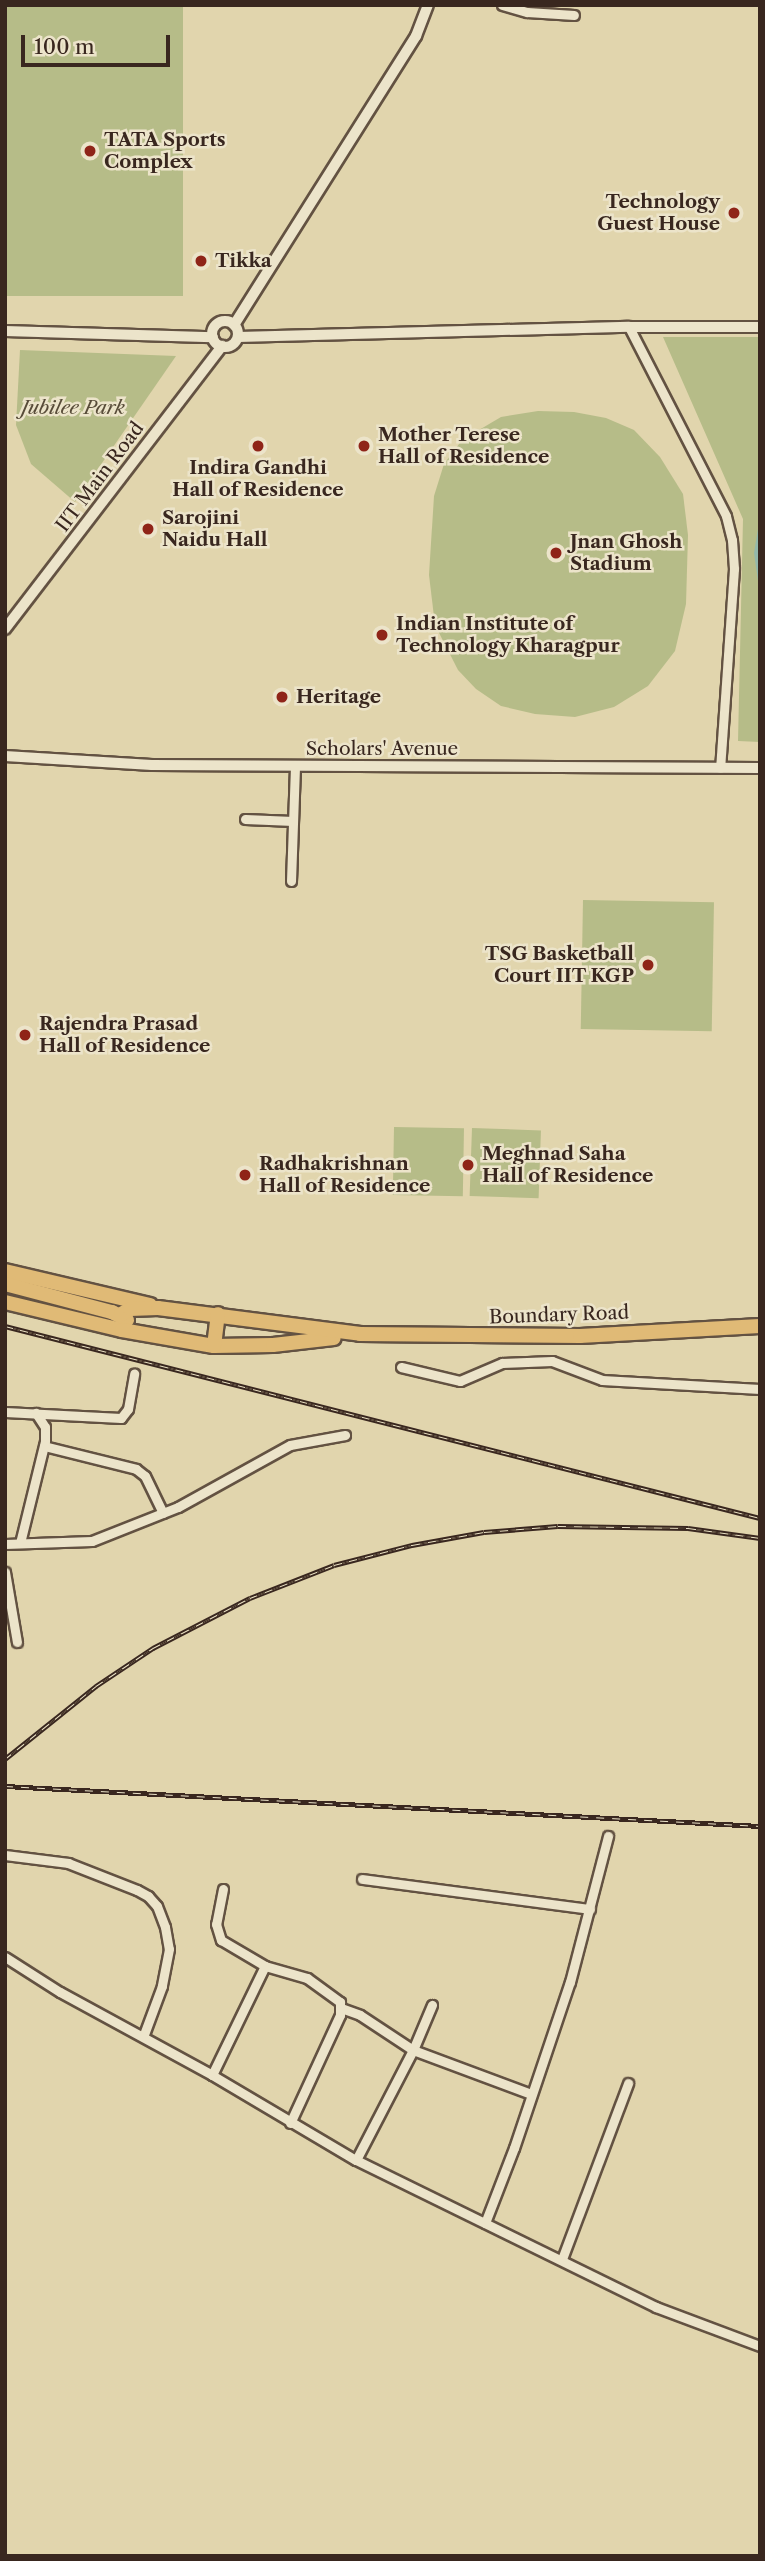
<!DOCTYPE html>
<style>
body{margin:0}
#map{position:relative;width:765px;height:2561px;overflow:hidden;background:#e1d5ad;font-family:"Libre Caslon Text",serif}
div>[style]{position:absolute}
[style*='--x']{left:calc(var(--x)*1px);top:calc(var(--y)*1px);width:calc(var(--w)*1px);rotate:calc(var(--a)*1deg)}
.green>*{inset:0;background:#b6bc88;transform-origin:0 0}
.water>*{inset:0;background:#94b9ab}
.roads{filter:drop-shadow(2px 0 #635242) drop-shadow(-2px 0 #635242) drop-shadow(0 2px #635242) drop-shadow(0 -2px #635242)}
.minor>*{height:9px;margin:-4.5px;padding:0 4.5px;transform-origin:4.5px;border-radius:4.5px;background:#ece4ca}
.tertiary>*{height:10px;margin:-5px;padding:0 5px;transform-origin:5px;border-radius:5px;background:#ece4ca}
.tertiary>.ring{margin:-5px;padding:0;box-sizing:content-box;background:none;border:10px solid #ece4ca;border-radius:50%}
.primary>*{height:14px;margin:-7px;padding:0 7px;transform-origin:7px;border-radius:7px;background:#e0ba76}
.rail>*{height:5px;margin-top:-2.5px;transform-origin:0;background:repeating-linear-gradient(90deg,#ece4ca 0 8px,#39271f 0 16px);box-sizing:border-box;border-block:2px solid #39271f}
.dots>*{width:19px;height:19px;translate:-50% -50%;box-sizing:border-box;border:4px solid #ece4ca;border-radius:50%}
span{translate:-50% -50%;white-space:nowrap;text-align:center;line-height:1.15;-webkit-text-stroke:5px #ece4ca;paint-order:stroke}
.poi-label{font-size:19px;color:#39271f;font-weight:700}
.left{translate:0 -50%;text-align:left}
.right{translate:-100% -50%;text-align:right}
.park-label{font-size:19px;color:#584c39;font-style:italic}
.street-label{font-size:19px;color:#39271f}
.frame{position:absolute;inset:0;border:7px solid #39271f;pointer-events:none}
.scale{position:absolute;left:21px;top:35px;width:149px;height:32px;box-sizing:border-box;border:4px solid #39271f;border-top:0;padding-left:9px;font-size:21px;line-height:24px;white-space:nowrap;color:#39271f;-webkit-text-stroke:5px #ece4ca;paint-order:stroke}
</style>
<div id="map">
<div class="green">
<div style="left:5px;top:5px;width:178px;height:291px"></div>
<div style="clip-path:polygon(663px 337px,760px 337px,760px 742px,738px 741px,743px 519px)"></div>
<div style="clip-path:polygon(20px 350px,176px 356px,75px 502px,31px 464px,16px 425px)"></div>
<div style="clip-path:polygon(538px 411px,574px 412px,606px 418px,634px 430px,660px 457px,683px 494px,688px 535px,686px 604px,675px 651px,648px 686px,614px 707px,575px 717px,535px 714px,501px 706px,476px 689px,458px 670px,435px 625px,429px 575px,434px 496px,444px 464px,462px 440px,501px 417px)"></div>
<div style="left:583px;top:900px;width:131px;height:129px;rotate:1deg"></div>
<div style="left:394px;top:1127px;width:70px;height:68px;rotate:1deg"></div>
<div style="left:472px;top:1128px;width:69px;height:68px;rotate:2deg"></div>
</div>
<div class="water">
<div style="clip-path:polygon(760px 517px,760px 595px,754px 553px)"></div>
</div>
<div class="roads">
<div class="minor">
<div style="--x:502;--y:5;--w:26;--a:16"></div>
<div style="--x:527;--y:12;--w:47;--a:3.7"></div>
<div style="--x:629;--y:327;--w:212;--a:62.8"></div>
<div style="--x:726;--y:516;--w:25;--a:76"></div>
<div style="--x:732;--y:540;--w:29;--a:86"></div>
<div style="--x:734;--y:569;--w:199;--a:94"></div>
<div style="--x:245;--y:819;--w:48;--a:2.4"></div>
<div style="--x:291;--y:881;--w:115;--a:-88"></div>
<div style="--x:401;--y:1367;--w:61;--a:13.3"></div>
<div style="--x:460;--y:1381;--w:46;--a:-23.2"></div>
<div style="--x:502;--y:1363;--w:50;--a:-2.3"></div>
<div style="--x:552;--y:1361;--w:53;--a:20.8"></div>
<div style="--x:602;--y:1380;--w:158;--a:3.3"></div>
<div style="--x:5;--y:1412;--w:116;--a:3"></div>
<div style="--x:121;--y:1418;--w:11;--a:-52"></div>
<div style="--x:128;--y:1409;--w:36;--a:-80"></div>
<div style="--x:44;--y:1446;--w:95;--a:14"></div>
<div style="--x:136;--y:1469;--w:11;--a:38"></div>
<div style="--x:145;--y:1476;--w:41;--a:64.1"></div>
<div style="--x:20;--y:1543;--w:105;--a:-76.2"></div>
<div style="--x:45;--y:1441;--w:14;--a:-90"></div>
<div style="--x:45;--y:1427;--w:17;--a:-123"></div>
<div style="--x:5;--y:1544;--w:87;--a:-2"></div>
<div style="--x:92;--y:1541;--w:92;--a:-21.6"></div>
<div style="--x:178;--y:1507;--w:128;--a:-29"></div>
<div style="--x:290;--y:1445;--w:56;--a:-10.3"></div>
<div style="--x:5;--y:1572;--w:71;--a:80.3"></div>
<div style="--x:5;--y:1855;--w:64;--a:7.2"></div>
<div style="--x:68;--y:1863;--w:74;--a:21.4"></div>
<div style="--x:137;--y:1890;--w:13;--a:29"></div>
<div style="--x:148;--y:1896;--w:13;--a:48"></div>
<div style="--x:157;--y:1906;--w:22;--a:69"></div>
<div style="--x:165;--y:1927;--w:22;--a:80"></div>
<div style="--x:169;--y:1949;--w:38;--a:101"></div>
<div style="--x:162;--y:1986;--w:54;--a:110.4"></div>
<div style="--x:362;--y:1879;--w:230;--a:7.5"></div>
<div style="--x:223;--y:1889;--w:36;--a:101"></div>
<div style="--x:216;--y:1924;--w:17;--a:73"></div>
<div style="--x:221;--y:1940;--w:51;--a:30.6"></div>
<div style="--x:265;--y:1966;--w:44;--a:15.9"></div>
<div style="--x:307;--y:1978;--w:41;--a:36"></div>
<div style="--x:340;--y:2002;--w:13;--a:90"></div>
<div style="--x:340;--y:2015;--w:119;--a:114.8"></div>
<div style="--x:5;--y:1957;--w:65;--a:32.5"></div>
<div style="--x:60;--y:1992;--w:173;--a:28.6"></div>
<div style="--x:212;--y:2075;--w:167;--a:30.6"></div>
<div style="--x:356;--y:2160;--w:334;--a:26.1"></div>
<div style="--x:656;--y:2307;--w:111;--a:20.6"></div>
<div style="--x:341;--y:2008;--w:20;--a:20"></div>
<div style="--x:360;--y:2015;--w:64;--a:33.4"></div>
<div style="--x:413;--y:2050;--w:126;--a:20.4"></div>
<div style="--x:212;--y:2075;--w:121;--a:-64.1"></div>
<div style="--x:356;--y:2160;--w:124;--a:-62.6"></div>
<div style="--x:413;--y:2050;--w:49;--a:-67.1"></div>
<div style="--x:485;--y:2223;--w:80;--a:-68.9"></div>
<div style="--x:514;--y:2148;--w:175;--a:-71.4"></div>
<div style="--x:570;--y:1982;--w:151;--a:-75.4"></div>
<div style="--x:562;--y:2259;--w:188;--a:-69.4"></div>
</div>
<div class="tertiary">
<div class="ring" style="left:212px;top:321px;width:16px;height:16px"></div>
<div style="--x:234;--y:325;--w:342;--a:-57.8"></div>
<div style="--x:416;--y:36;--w:33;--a:-69"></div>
<div style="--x:5;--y:331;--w:208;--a:1.7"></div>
<div style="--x:238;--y:337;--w:391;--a:-1.5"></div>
<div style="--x:629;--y:327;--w:131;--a:0"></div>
<div style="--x:5;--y:629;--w:357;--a:-52.5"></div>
<div style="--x:5;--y:756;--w:147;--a:3.5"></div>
<div style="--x:152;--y:765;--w:608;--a:0.28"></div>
</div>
<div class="primary">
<div style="--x:5;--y:1271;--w:149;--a:13.2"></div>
<div style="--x:5;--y:1284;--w:111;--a:14.7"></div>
<div style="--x:112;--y:1312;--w:17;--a:28"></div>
<div style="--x:5;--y:1302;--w:120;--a:13.5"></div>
<div style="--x:122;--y:1330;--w:93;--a:9.9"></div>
<div style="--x:214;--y:1346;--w:59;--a:-1"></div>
<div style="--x:273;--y:1345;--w:61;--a:-6.5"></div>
<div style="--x:121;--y:1314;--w:10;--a:-29"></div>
<div style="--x:130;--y:1309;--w:28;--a:-2"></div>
<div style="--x:158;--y:1308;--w:204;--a:7.3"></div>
<div style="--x:360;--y:1334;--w:220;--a:0.5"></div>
<div style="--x:580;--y:1336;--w:180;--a:-3.2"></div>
<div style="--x:214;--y:1346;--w:32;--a:-83"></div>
</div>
</div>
<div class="rail">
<div style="--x:5;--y:1326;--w:779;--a:14.27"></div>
<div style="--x:5;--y:1759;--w:117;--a:-38.7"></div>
<div style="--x:96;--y:1686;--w:69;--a:-33.7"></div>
<div style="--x:153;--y:1648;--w:109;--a:-27.3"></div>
<div style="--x:250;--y:1598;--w:90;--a:-21.4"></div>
<div style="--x:334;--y:1565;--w:81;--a:-14.4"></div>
<div style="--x:412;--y:1545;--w:73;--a:-10.2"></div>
<div style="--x:484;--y:1532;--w:74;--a:-4.6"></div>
<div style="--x:558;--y:1526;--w:130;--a:0.9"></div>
<div style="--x:688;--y:1528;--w:73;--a:7.9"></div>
<div style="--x:5;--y:1786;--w:756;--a:3.03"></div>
</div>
<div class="dots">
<div style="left:90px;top:151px;background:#8f2418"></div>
<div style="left:734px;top:213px;background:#8f2418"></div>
<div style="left:201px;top:261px;background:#8f2418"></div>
<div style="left:258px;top:446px;background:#8f2418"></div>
<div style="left:364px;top:446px;background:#8f2418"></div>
<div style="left:148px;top:529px;background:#8f2418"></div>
<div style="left:556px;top:553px;background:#8f2418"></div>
<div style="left:382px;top:635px;background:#8f2418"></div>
<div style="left:282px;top:697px;background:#8f2418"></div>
<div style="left:648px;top:965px;background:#8f2418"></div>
<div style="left:25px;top:1035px;background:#8f2418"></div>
<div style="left:468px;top:1165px;background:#8f2418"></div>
<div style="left:245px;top:1175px;background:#8f2418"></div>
</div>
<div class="poi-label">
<span class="left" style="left:104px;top:151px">TATA Sports<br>Complex</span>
<span class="right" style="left:720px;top:213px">Technology<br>Guest House</span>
<span class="left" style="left:215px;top:261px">Tikka</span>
<span class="left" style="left:378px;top:446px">Mother Terese<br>Hall of Residence</span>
<span style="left:258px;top:479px">Indira Gandhi<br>Hall of Residence</span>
<span class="left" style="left:162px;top:529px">Sarojini<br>Naidu Hall</span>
<span class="left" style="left:570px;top:553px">Jnan Ghosh<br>Stadium</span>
<span class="left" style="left:396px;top:635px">Indian Institute of<br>Technology Kharagpur</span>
<span class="left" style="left:296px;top:697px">Heritage</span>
<span class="right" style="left:634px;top:965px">TSG Basketball<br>Court IIT KGP</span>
<span class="left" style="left:39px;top:1035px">Rajendra Prasad<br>Hall of Residence</span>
<span class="left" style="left:482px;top:1165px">Meghnad Saha<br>Hall of Residence</span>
<span class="left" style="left:259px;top:1175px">Radhakrishnan<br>Hall of Residence</span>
</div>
<div class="park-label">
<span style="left:73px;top:408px">Jubilee Park</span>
</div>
<div class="street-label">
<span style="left:100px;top:477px;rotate:-53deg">IIT Main Road</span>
<span style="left:382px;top:749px">Scholars' Avenue</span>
<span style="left:559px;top:1315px;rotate:-2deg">Boundary Road</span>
</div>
<div class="frame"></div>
<div class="scale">100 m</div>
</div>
